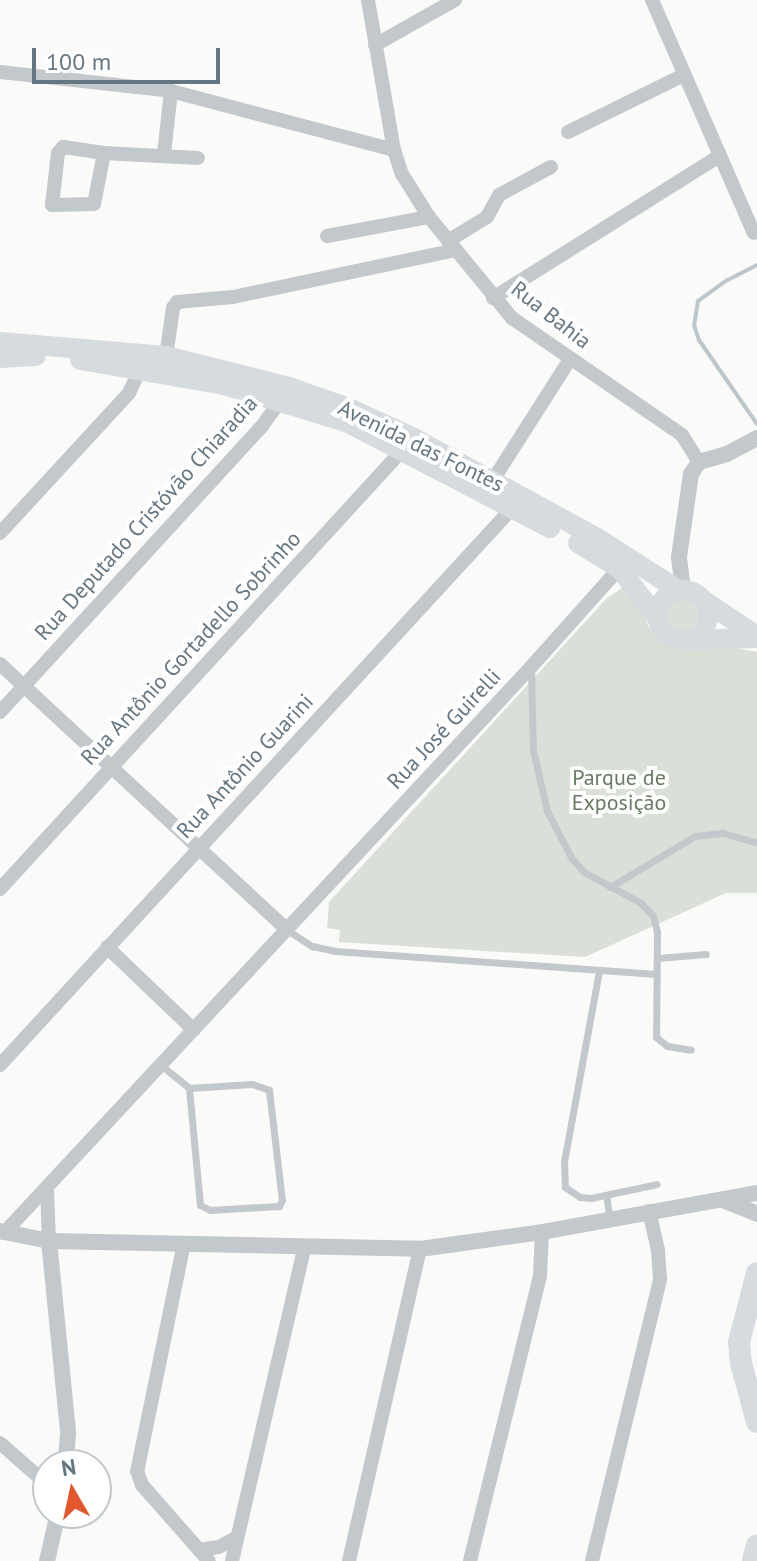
<!DOCTYPE html>
<meta charset="utf-8">
<style>
body{margin:0}
#map{position:relative;width:757px;height:1561px;overflow:hidden;background:#fafaf8;font-family:"PT Sans",sans-serif}
div>[style]{position:absolute}
[style*='--x']{left:calc(var(--x)*1px);top:calc(var(--y)*1px);width:calc(var(--w)*1px);rotate:calc(var(--a)*1deg)}
.green>*{inset:0;background:#dadfd7}
.round{border-radius:50%}
.stream>*{height:4px;margin:-2px;padding:0 2px;transform-origin:2px;border-radius:2px;background:#bbc7cb}
.service>*{height:7px;margin:-3.5px;padding:0 3.5px;transform-origin:3.5px;border-radius:3.5px;background:#c3c8cc}
.minor>*{height:14px;margin:-7px;padding:0 7px;transform-origin:7px;border-radius:7px;background:#c3c8cc}
.tertiary>*{height:16px;margin:-8px;padding:0 8px;transform-origin:8px;border-radius:8px;background:#c3c8cc}
.secondary>*{height:20px;margin:-10px;padding:0 10px;transform-origin:10px;border-radius:10px;background:#d6dbdf}
.secondary>.ring{margin:-10px;padding:0;box-sizing:content-box;background:none;border:20px solid #d6dbdf;border-radius:50%}
.primary>*{height:22px;margin:-11px;padding:0 11px;transform-origin:11px;border-radius:11px;background:#d6dbdf}
span{translate:-50% -50%;white-space:nowrap;text-align:center;line-height:1.15;-webkit-text-stroke:8px #fff;paint-order:stroke}
.street-label{font-size:22px;color:#657683}
.park-label{font-size:22px;color:#687a64}
.north{position:absolute;left:32px;top:1449px;width:80px;height:80px;box-sizing:border-box;background:#fff;border:2px solid #c1c8cd;border-radius:50%;rotate:351deg;font-size:22px;font-weight:700;line-height:32px;text-align:center;color:#657683}
.north::after{content:'';display:block;margin:auto;width:28px;height:36px;background:#e4572e;clip-path:polygon(50% 0,100% 100%,50% 72%,0 100%)}
.scale{position:absolute;left:32px;top:48px;width:188px;height:36px;box-sizing:border-box;border:4px solid #657683;border-top:0;padding-left:10px;font-size:24px;line-height:28px;white-space:nowrap;color:#657683;-webkit-text-stroke:6px #fff;paint-order:stroke}
</style>
<div id="map">
<div class="green">
<div style="clip-path:polygon(622px 588px,635px 598px,649px 627px,670px 646px,685px 650px,735px 648px,757px 652px,757px 893px,726px 893px,585px 957px,339px 942px,340px 930px,327px 928px,329px 902px,607px 598px)"></div>
<div class="round" style="left:666px;top:599px;width:32px;height:32px"></div>
</div>
<div class="stream">
<div style="--x:757;--y:265;--w:34;--a:153"></div>
<div style="--x:727;--y:280;--w:36;--a:144"></div>
<div style="--x:698;--y:301;--w:24;--a:99"></div>
<div style="--x:694;--y:325;--w:16;--a:72"></div>
<div style="--x:699;--y:340;--w:102;--a:55.4"></div>
</div>
<div class="service">
<div style="--x:531;--y:669;--w:81;--a:88.6"></div>
<div style="--x:533;--y:750;--w:63;--a:77.1"></div>
<div style="--x:547;--y:811;--w:54;--a:62.5"></div>
<div style="--x:572;--y:859;--w:18;--a:47"></div>
<div style="--x:584;--y:872;--w:65;--a:28.5"></div>
<div style="--x:641;--y:903;--w:18;--a:47"></div>
<div style="--x:653;--y:916;--w:16;--a:76"></div>
<div style="--x:657;--y:932;--w:105;--a:90.5"></div>
<div style="--x:656;--y:1037;--w:14;--a:39"></div>
<div style="--x:667;--y:1046;--w:24;--a:9"></div>
<div style="--x:610;--y:887;--w:99;--a:-31"></div>
<div style="--x:695;--y:836;--w:28;--a:-6"></div>
<div style="--x:723;--y:833;--w:35;--a:16"></div>
<div style="--x:287;--y:930;--w:30;--a:33"></div>
<div style="--x:312;--y:946;--w:24;--a:12"></div>
<div style="--x:335;--y:951;--w:322;--a:4.1"></div>
<div style="--x:657;--y:958;--w:49;--a:-4.7"></div>
<div style="--x:599;--y:971;--w:193;--a:100.4"></div>
<div style="--x:564;--y:1161;--w:26;--a:88"></div>
<div style="--x:565;--y:1187;--w:18;--a:34"></div>
<div style="--x:580;--y:1197;--w:11;--a:5"></div>
<div style="--x:591;--y:1198;--w:67;--a:-12"></div>
<div style="--x:162;--y:1066;--w:35;--a:39"></div>
<div style="--x:189;--y:1088;--w:63;--a:-3.6"></div>
<div style="--x:252;--y:1084;--w:18;--a:19"></div>
<div style="--x:269;--y:1090;--w:111;--a:83.3"></div>
<div style="--x:282;--y:1200;--w:7;--a:117"></div>
<div style="--x:279;--y:1206;--w:69;--a:176.7"></div>
<div style="--x:210;--y:1210;--w:11;--a:-153"></div>
<div style="--x:200;--y:1205;--w:118;--a:-95.4"></div>
<div style="--x:606;--y:1195;--w:24;--a:81"></div>
</div>
<div class="minor">
<div style="--x:368;--y:0;--w:152;--a:80.2"></div>
<div style="--x:394;--y:150;--w:25;--a:72"></div>
<div style="--x:402;--y:174;--w:51;--a:57.9"></div>
<div style="--x:429;--y:217;--w:131;--a:50.6"></div>
<div style="--x:512;--y:318;--w:206;--a:34.5"></div>
<div style="--x:682;--y:435;--w:32;--a:58"></div>
<div style="--x:652;--y:0;--w:254;--a:66.4"></div>
<div style="--x:375;--y:45;--w:92;--a:-29.4"></div>
<div style="--x:0;--y:72;--w:172;--a:6.3"></div>
<div style="--x:171;--y:91;--w:231;--a:14.8"></div>
<div style="--x:568;--y:132;--w:129;--a:-26.2"></div>
<div style="--x:104;--y:153;--w:52;--a:101.1"></div>
<div style="--x:94;--y:204;--w:42;--a:178.6"></div>
<div style="--x:52;--y:205;--w:52;--a:-83.4"></div>
<div style="--x:58;--y:153;--w:8;--a:-50"></div>
<div style="--x:63;--y:147;--w:41;--a:8.3"></div>
<div style="--x:104;--y:153;--w:94;--a:3"></div>
<div style="--x:164;--y:154;--w:63;--a:-83.7"></div>
<div style="--x:327;--y:236;--w:104;--a:-10.6"></div>
<div style="--x:448;--y:241;--w:46;--a:-31.6"></div>
<div style="--x:487;--y:217;--w:25;--a:-61"></div>
<div style="--x:499;--y:195;--w:59;--a:-28.3"></div>
<div style="--x:493;--y:298;--w:267;--a:-32.1"></div>
<div style="--x:165;--y:364;--w:57;--a:-81.9"></div>
<div style="--x:173;--y:308;--w:7;--a:-56"></div>
<div style="--x:177;--y:302;--w:56;--a:-5.1"></div>
<div style="--x:233;--y:297;--w:228;--a:-11.9"></div>
<div style="--x:493;--y:480;--w:143;--a:-57.5"></div>
<div style="--x:0;--y:533;--w:190;--a:-47.3"></div>
<div style="--x:129;--y:393;--w:33;--a:-65"></div>
<div style="--x:0;--y:664;--w:391;--a:42.8"></div>
<div style="--x:0;--y:712;--w:388;--a:-47.5"></div>
<div style="--x:262;--y:426;--w:36;--a:-54"></div>
<div style="--x:0;--y:889;--w:604;--a:-47.48"></div>
<div style="--x:107;--y:947;--w:120;--a:43.7"></div>
<div style="--x:0;--y:1065;--w:764;--a:-47.39"></div>
<div style="--x:47;--y:1189;--w:52;--a:87.8"></div>
<div style="--x:4;--y:1233;--w:773;--a:-47.04"></div>
<div style="--x:531;--y:667;--w:140;--a:-48.2"></div>
<div style="--x:184;--y:1243;--w:233;--a:101.6"></div>
<div style="--x:137;--y:1471;--w:15;--a:70"></div>
<div style="--x:142;--y:1485;--w:101;--a:48.6"></div>
<div style="--x:0;--y:1443;--w:64;--a:41.2"></div>
<div style="--x:199;--y:1550;--w:20;--a:-9"></div>
<div style="--x:219;--y:1547;--w:21;--a:-29"></div>
<div style="--x:232;--y:1561;--w:321;--a:-77"></div>
<div style="--x:349;--y:1561;--w:320;--a:-77.2"></div>
<div style="--x:470;--y:1561;--w:293;--a:-76.2"></div>
<div style="--x:540;--y:1276;--w:44;--a:-87.4"></div>
<div style="--x:592;--y:1561;--w:290;--a:-76.4"></div>
<div style="--x:660;--y:1279;--w:29;--a:-94"></div>
<div style="--x:658;--y:1250;--w:40;--a:-103"></div>
</div>
<div class="tertiary">
<div style="--x:683;--y:590;--w:33;--a:-97"></div>
<div style="--x:679;--y:557;--w:84;--a:-81.8"></div>
<div style="--x:691;--y:474;--w:14;--a:-56"></div>
<div style="--x:699;--y:462;--w:29;--a:-16"></div>
<div style="--x:727;--y:454;--w:34;--a:-28"></div>
<div style="--x:723;--y:1200;--w:37;--a:22"></div>
<div style="--x:0;--y:1231;--w:50;--a:11.5"></div>
<div style="--x:49;--y:1241;--w:371;--a:1.2"></div>
<div style="--x:420;--y:1249;--w:123;--a:-7.9"></div>
<div style="--x:542;--y:1232;--w:219;--a:-10.3"></div>
<div style="--x:49;--y:1241;--w:193;--a:84.3"></div>
<div style="--x:68;--y:1433;--w:32;--a:94"></div>
<div style="--x:47;--y:1561;--w:49;--a:-77.1"></div>
</div>
<div class="secondary">
<div style="--x:0;--y:342;--w:167;--a:4.8"></div>
<div style="--x:166;--y:356;--w:127;--a:14.1"></div>
<div style="--x:289;--y:387;--w:64;--a:19.3"></div>
<div style="--x:349;--y:408;--w:72;--a:24.8"></div>
<div style="--x:414;--y:438;--w:211;--a:28.6"></div>
<div style="--x:599;--y:539;--w:94;--a:32.8"></div>
<div style="--x:0;--y:358;--w:36;--a:-3"></div>
<div style="--x:80;--y:360;--w:146;--a:9.8"></div>
<div style="--x:224;--y:385;--w:127;--a:16.9"></div>
<div style="--x:346;--y:422;--w:230;--a:27.5"></div>
<div style="--x:578;--y:543;--w:49;--a:31.8"></div>
<div style="--x:620;--y:569;--w:63;--a:52.8"></div>
<div class="ring" style="left:658px;top:590px;width:30px;height:30px"></div>
<div style="--x:703;--y:600;--w:65;--a:33.7"></div>
<div style="--x:689;--y:640;--w:68;--a:-1.7"></div>
</div>
<div class="primary">
<div style="--x:757;--y:1273;--w:71;--a:104.6"></div>
<div style="--x:739;--y:1342;--w:21;--a:85"></div>
<div style="--x:741;--y:1363;--w:61;--a:74.8"></div>
<div style="--x:753;--y:1561;--w:16;--a:-76"></div>
</div>
<div class="street-label">
<span style="left:551px;top:315px;rotate:38deg">Rua Bahia</span>
<span style="left:421px;top:446px;rotate:26deg">Avenida das Fontes</span>
<span style="left:146px;top:518px;rotate:-48deg">Rua Deputado Cristóvão Chiaradia</span>
<span style="left:191px;top:648px;rotate:-47deg">Rua Antônio Gortadello Sobrinho</span>
<span style="left:444px;top:729px;rotate:-47deg">Rua José Guirelli</span>
<span style="left:245px;top:766px;rotate:-47deg">Rua Antônio Guarini</span>
</div>
<div class="park-label">
<span style="left:619px;top:790px">Parque de<br>Exposição</span>
</div>
<div class="north">N</div>
<div class="scale">100 m</div>
</div>
